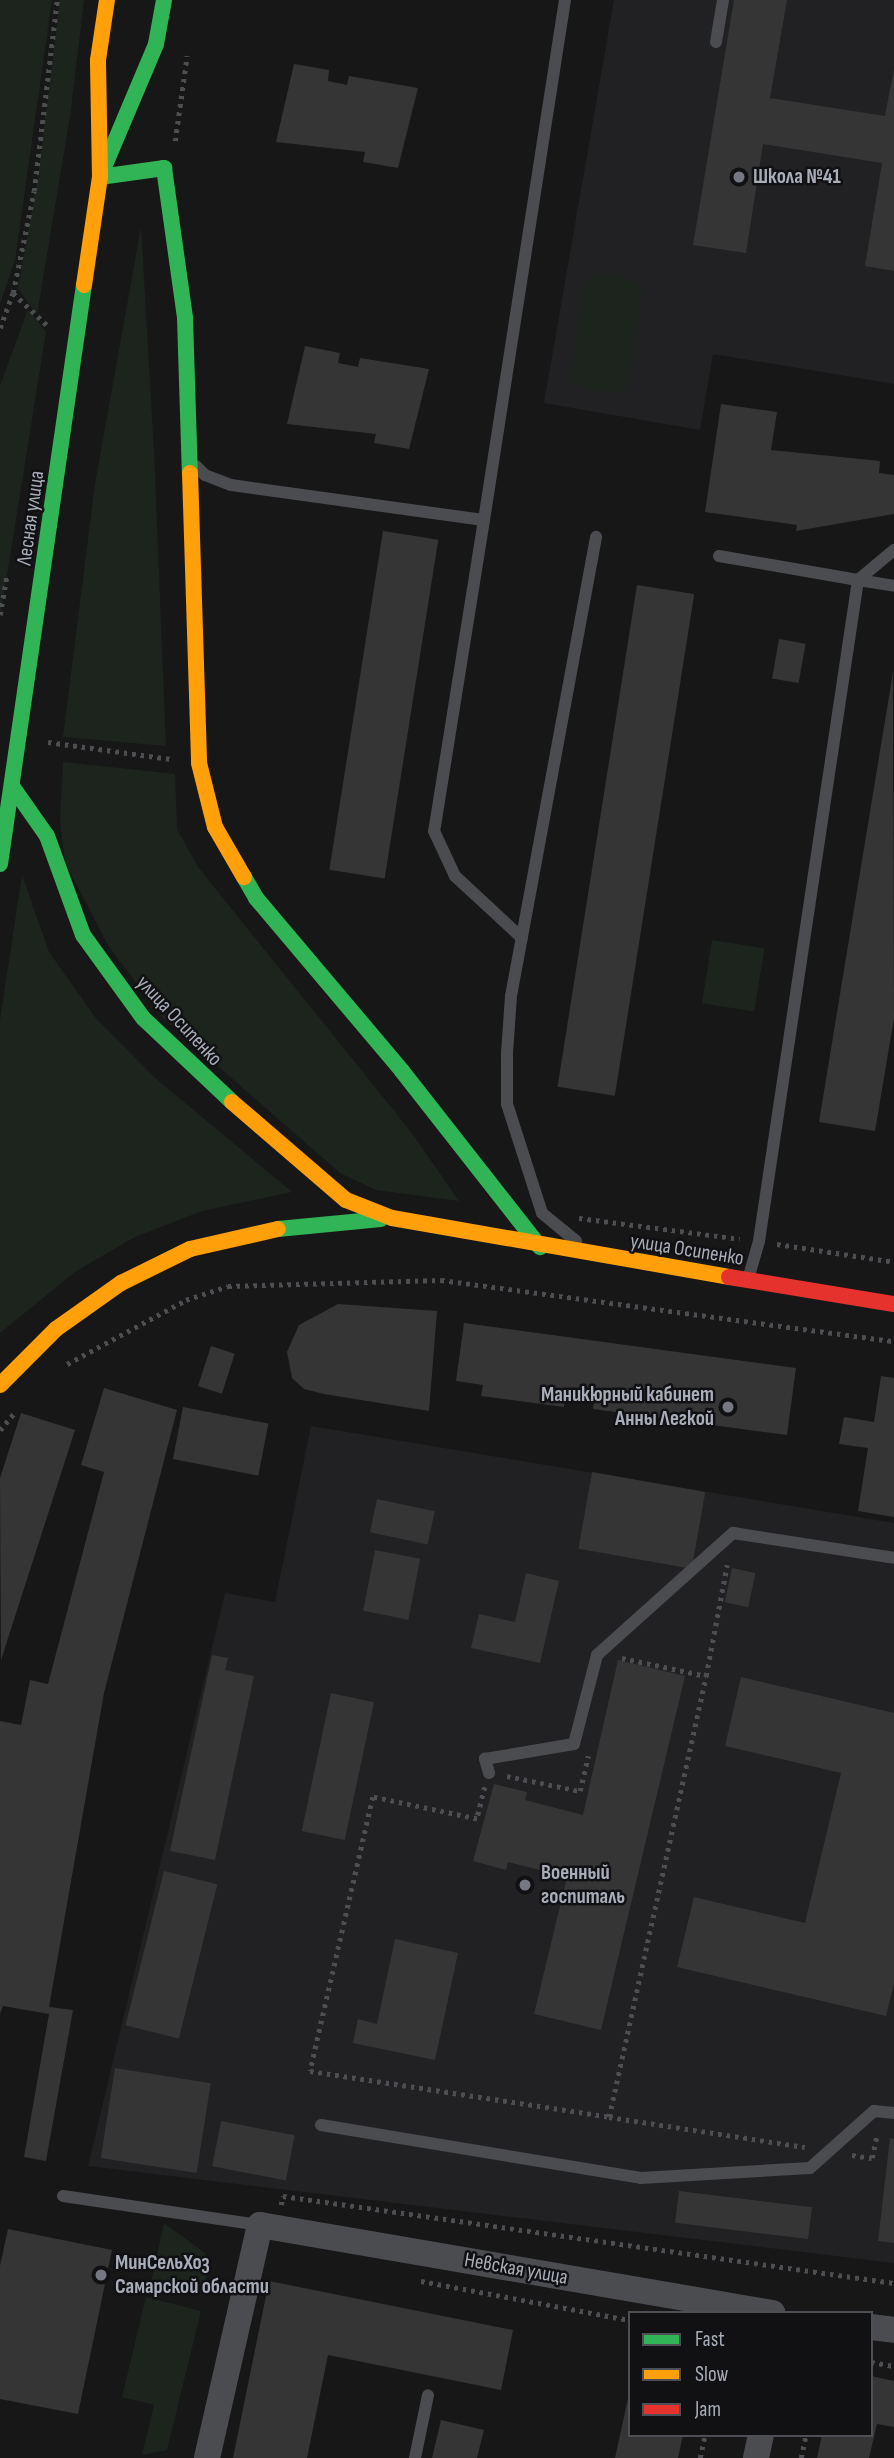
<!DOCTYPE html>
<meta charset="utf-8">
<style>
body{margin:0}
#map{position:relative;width:894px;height:2458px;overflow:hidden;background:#171717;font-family:"Sofia Sans Condensed",sans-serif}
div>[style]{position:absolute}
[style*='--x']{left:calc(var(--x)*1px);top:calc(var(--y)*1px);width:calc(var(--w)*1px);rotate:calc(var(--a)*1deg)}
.built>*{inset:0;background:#212123}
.green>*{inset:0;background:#1d241e;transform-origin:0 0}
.building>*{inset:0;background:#353536;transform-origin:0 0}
.path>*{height:4.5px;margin-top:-2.25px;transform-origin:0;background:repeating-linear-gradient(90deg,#4d4e52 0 3.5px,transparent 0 8.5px)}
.lane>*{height:12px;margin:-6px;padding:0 6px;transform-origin:6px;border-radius:6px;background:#4b4c50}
.street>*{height:26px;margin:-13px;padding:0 13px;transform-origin:13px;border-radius:13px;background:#4b4c50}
.fast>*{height:16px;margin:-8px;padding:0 8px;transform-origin:8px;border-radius:8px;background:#30b455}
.slow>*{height:16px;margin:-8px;padding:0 8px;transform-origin:8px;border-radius:8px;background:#ff9f0a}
.jam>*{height:16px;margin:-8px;padding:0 8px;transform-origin:8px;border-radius:8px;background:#e5322d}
.dots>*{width:19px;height:19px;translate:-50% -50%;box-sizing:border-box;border:4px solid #111113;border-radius:50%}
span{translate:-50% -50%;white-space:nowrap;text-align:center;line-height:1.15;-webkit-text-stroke:5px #111113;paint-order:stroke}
.poi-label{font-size:21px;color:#a8adb8;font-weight:700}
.left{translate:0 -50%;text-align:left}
.right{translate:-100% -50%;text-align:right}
.street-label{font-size:21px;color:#a8adb8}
.legend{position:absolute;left:628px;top:2311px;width:245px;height:126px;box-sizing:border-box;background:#111113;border:2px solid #4d4f55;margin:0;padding:9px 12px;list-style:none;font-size:21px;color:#a8adb8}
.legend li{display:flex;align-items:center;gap:14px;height:35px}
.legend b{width:35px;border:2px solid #4d4f55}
</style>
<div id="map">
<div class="built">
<div style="clip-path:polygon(614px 0,894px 0,894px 384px,713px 354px,700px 430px,544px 403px)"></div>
<div style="clip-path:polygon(311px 1426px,894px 1523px,894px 2263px,88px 2166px,225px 1593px,275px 1602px)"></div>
</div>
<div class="green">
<div style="clip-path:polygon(0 0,52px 0,15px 260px,0 304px)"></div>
<div style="clip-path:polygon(60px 0,84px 0,70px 117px,37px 315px,18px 288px,38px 177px)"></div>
<div style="clip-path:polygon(141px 227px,154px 452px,166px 746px,63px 737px,95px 484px)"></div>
<div style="clip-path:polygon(593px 274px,624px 276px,643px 288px,627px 388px,617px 393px,584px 388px,570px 379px,586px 279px)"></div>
<div style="clip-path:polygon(28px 309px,46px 332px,0 619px,0 386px)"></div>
<div style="clip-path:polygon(63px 762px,175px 774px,177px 829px,198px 867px,411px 1132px,459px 1201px,376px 1190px,340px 1173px,163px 1018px,109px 947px,65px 863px,60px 821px)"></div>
<div style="clip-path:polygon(22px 875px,49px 952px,95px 1017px,155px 1078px,292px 1192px,202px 1211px,135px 1237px,76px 1271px,0 1333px,0 1020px)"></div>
<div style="left:712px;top:940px;width:53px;height:64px;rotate:9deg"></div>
<div style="clip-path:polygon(164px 2223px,205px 2253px,209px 2266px,203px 2294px,151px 2283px)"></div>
<div style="clip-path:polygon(146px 2297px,201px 2311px,167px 2450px,142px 2455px,154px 2405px,122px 2397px)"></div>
</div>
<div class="building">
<div style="clip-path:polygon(734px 0,787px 0,770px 98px,885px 116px,894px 69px,894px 271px,865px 266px,882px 163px,763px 144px,746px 253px,693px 245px)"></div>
<div style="clip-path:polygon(294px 64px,329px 70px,328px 81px,347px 85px,349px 76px,418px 88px,398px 168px,363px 162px,365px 152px,276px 142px)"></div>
<div style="clip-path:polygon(305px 346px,340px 353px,338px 363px,358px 367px,360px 358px,429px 369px,409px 449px,374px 443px,376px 434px,287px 424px)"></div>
<div style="clip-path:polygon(721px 404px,777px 412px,771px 450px,880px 461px,879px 473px,894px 475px,894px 514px,796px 531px,797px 525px,705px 512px)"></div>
<div style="left:383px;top:531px;width:56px;height:343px;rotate:9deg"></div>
<div style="left:637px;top:585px;width:58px;height:508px;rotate:9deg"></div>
<div style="left:779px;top:639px;width:27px;height:40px;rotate:10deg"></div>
<div style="clip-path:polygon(893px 672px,894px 1018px,875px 1131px,819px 1122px)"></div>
<div style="clip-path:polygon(338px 1304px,437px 1311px,429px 1411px,324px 1394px,304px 1389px,292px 1378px,287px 1352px,299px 1325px)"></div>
<div style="clip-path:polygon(464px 1323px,796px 1368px,787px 1435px,593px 1409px,594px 1402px,565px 1398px,564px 1407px,481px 1396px,483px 1385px,456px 1381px)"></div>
<div style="left:211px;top:1346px;width:25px;height:42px;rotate:18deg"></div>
<div style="clip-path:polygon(881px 1376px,894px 1378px,894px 1517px,858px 1511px,868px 1448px,839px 1444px,844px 1417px,874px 1422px)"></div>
<div style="clip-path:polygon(104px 1388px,177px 1410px,104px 1693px,49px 2007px,73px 2010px,46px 2161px,24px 2157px,49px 2014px,3px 2006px,0 2014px,0 1721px,21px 1725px,30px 1680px,48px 1684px,104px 1472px,81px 1465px)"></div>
<div style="left:183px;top:1407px;width:87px;height:53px;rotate:11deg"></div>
<div style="clip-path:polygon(21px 1413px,75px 1430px,1px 1660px,0 1478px)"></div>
<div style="left:592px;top:1472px;width:115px;height:78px;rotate:10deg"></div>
<div style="left:377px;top:1499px;width:59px;height:34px;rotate:12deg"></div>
<div style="left:375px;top:1550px;width:46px;height:62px;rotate:11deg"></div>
<div style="left:732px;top:1568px;width:24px;height:35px;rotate:12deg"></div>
<div style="clip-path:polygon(526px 1573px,559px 1581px,540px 1663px,471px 1648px,479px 1614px,515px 1622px)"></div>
<div style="clip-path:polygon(212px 1655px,228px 1658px,225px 1670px,254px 1676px,215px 1860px,170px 1851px)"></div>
<div style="clip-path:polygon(618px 1660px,685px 1676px,601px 2030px,534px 2014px,567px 1877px,508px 1862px,506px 1870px,473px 1861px,494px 1784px,527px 1792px,525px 1800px,583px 1815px)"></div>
<div style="clip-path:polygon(741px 1677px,894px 1713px,894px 1984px,886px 2016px,677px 1967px,694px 1897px,805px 1923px,841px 1773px,725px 1746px)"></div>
<div style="left:331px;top:1693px;width:44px;height:141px;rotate:12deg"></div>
<div style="left:164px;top:1871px;width:55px;height:159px;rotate:14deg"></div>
<div style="clip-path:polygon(395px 1939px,458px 1953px,435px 2060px,353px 2043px,358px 2019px,377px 2024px)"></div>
<div style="left:115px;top:2068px;width:97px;height:91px;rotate:9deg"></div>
<div style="left:221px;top:2121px;width:75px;height:46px;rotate:11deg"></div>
<div style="clip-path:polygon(890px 2138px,894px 2139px,894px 2243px,878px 2241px)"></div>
<div style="left:679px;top:2191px;width:134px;height:32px;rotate:7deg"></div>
<div style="clip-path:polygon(8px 2229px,112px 2250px,78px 2414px,0 2399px,0 2266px)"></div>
<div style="clip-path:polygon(269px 2281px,513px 2330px,501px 2390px,328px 2355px,307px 2458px,233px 2458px)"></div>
<div style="clip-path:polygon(871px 2376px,894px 2381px,894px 2427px,877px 2424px,869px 2458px,817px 2458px,822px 2435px,871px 2435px)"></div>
<div style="clip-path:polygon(629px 2394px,630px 2435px,683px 2435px,678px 2458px,615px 2458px)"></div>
<div style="clip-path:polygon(441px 2420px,484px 2430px,477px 2458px,432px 2458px)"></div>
</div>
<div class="path">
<div style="--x:175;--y:141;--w:86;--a:-82"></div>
<div style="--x:13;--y:293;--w:48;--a:43.3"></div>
<div style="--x:0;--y:328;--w:37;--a:-70"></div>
<div style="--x:13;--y:293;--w:104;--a:-78.4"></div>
<div style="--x:34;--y:191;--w:192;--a:-83.1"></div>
<div style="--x:0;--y:615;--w:42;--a:-80.3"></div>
<div style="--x:48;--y:742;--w:124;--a:7.9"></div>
<div style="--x:579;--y:1218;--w:162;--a:7.4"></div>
<div style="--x:777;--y:1244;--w:118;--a:8.7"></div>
<div style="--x:67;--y:1364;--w:135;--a:-28.3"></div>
<div style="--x:186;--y:1300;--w:44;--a:-18.4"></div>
<div style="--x:228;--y:1286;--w:213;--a:-1.6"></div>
<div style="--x:441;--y:1280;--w:457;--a:7.7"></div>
<div style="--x:0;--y:1430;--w:23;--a:-50"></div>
<div style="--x:622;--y:1658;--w:86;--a:12.1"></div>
<div style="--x:706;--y:1676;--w:113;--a:-79.3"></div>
<div style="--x:507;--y:1776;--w:75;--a:11.6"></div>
<div style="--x:580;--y:1791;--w:36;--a:-77"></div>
<div style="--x:485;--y:1787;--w:33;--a:104"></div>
<div style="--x:477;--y:1819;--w:106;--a:-168.1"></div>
<div style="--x:373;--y:1797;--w:281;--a:102.9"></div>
<div style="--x:310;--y:2071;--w:303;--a:8.7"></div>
<div style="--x:609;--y:2117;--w:452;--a:-77.6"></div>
<div style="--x:609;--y:2117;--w:198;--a:8.7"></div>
<div style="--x:852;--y:2155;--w:20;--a:9"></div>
<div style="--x:872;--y:2158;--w:24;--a:-78"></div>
<div style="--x:281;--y:2205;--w:9;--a:-77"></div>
<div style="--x:283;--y:2196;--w:617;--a:8.1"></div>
<div style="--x:421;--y:2281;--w:213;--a:10.6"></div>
<div style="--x:871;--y:2362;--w:23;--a:10"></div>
<div style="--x:700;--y:2458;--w:24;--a:-78"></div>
<div style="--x:801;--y:2458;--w:24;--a:-78"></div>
</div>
<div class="lane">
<div style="--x:716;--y:42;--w:43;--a:-80.5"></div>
<div style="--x:196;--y:466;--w:13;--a:45"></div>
<div style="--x:205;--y:475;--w:28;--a:21"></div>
<div style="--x:231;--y:485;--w:255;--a:7.9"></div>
<div style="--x:484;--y:520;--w:526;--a:-81.15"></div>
<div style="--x:484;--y:520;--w:315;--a:99.1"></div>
<div style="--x:434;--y:831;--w:50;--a:65"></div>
<div style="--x:455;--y:876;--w:91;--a:42.8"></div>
<div style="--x:719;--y:556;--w:141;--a:9.8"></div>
<div style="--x:858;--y:580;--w:47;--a:-39.8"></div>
<div style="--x:576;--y:1241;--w:44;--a:-140.5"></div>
<div style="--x:542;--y:1213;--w:114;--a:-107.8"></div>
<div style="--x:507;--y:1104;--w:51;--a:-90"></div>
<div style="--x:507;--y:1053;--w:57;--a:-86"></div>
<div style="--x:511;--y:996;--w:467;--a:-79.5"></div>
<div style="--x:749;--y:1276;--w:36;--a:-74"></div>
<div style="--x:759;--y:1241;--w:668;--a:-81.48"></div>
<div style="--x:858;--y:580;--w:36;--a:9"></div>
<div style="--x:489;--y:1773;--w:15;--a:-106"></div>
<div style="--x:485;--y:1759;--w:90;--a:-9.6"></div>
<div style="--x:574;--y:1744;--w:92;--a:-75.5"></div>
<div style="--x:597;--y:1655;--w:183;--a:-41.9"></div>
<div style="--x:733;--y:1533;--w:163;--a:8.8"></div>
<div style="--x:321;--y:2125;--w:324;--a:9.4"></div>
<div style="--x:641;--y:2178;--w:169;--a:-3.4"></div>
<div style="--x:810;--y:2168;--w:86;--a:-41.7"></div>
<div style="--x:874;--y:2111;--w:20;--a:6"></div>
<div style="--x:63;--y:2196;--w:199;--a:8.4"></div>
<div style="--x:415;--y:2458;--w:64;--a:-78.3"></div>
</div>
<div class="street">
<div style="--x:871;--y:2327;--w:23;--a:7"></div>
<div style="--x:207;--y:2458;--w:239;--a:-77.2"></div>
<div style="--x:260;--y:2225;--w:520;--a:9.75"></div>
<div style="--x:756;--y:2458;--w:24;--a:-78"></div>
</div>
<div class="fast">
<div style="--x:105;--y:165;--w:131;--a:-67.1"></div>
<div style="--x:156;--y:44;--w:45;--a:-79.7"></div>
<div style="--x:100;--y:177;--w:65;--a:-8"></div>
<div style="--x:164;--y:168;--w:151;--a:82"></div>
<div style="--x:185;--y:318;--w:155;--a:88.2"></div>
<div style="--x:12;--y:786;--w:61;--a:55"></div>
<div style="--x:47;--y:836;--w:105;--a:70"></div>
<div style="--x:83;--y:935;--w:102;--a:54.1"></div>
<div style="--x:143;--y:1018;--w:122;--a:43.3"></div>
<div style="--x:0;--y:864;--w:585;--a:-81.75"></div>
<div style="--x:244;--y:877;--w:24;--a:60"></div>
<div style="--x:256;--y:898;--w:226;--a:49.8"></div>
<div style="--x:402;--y:1071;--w:224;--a:51.9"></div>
<div style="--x:278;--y:1229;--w:103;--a:-5.5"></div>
</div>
<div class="slow">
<div style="--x:84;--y:285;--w:109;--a:-81.6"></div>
<div style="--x:100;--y:177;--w:117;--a:-91"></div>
<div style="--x:98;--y:60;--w:61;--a:-81.5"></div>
<div style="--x:190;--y:473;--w:290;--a:88.2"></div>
<div style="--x:199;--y:763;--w:66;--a:76"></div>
<div style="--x:215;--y:827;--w:58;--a:59.9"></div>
<div style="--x:232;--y:1102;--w:150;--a:40.7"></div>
<div style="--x:346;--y:1200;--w:49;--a:21.4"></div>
<div style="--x:392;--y:1218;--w:342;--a:9.9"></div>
<div style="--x:0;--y:1385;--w:79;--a:-45"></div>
<div style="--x:56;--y:1329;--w:80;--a:-35.3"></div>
<div style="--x:121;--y:1283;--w:77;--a:-26.2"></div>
<div style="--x:190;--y:1249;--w:90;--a:-12.8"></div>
</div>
<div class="jam">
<div style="--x:729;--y:1277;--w:167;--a:9.3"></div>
</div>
<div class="dots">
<div style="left:739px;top:177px;background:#757880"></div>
<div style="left:728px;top:1407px;background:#757880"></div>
<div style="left:525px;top:1885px;background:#757880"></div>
<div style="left:101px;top:2275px;background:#757880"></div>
</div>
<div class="poi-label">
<span class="left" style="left:753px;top:177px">Школа №41</span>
<span class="right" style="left:714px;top:1407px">Маникюрный кабинет<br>Анны Легкой</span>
<span class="left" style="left:541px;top:1885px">Военный<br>госпиталь</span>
<span class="left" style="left:115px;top:2275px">МинСельХоз<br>Самарской области</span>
</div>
<div class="street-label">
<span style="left:31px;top:518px;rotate:-82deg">Лесная улица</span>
<span style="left:179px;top:1021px;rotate:47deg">улица Осипенко</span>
<span style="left:687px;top:1250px;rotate:9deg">улица Осипенко</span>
<span style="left:516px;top:2269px;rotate:10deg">Невская улица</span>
</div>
<ul class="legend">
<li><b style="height:9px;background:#30b455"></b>Fast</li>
<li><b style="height:9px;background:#ff9f0a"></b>Slow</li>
<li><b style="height:9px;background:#e5322d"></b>Jam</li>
</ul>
</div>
